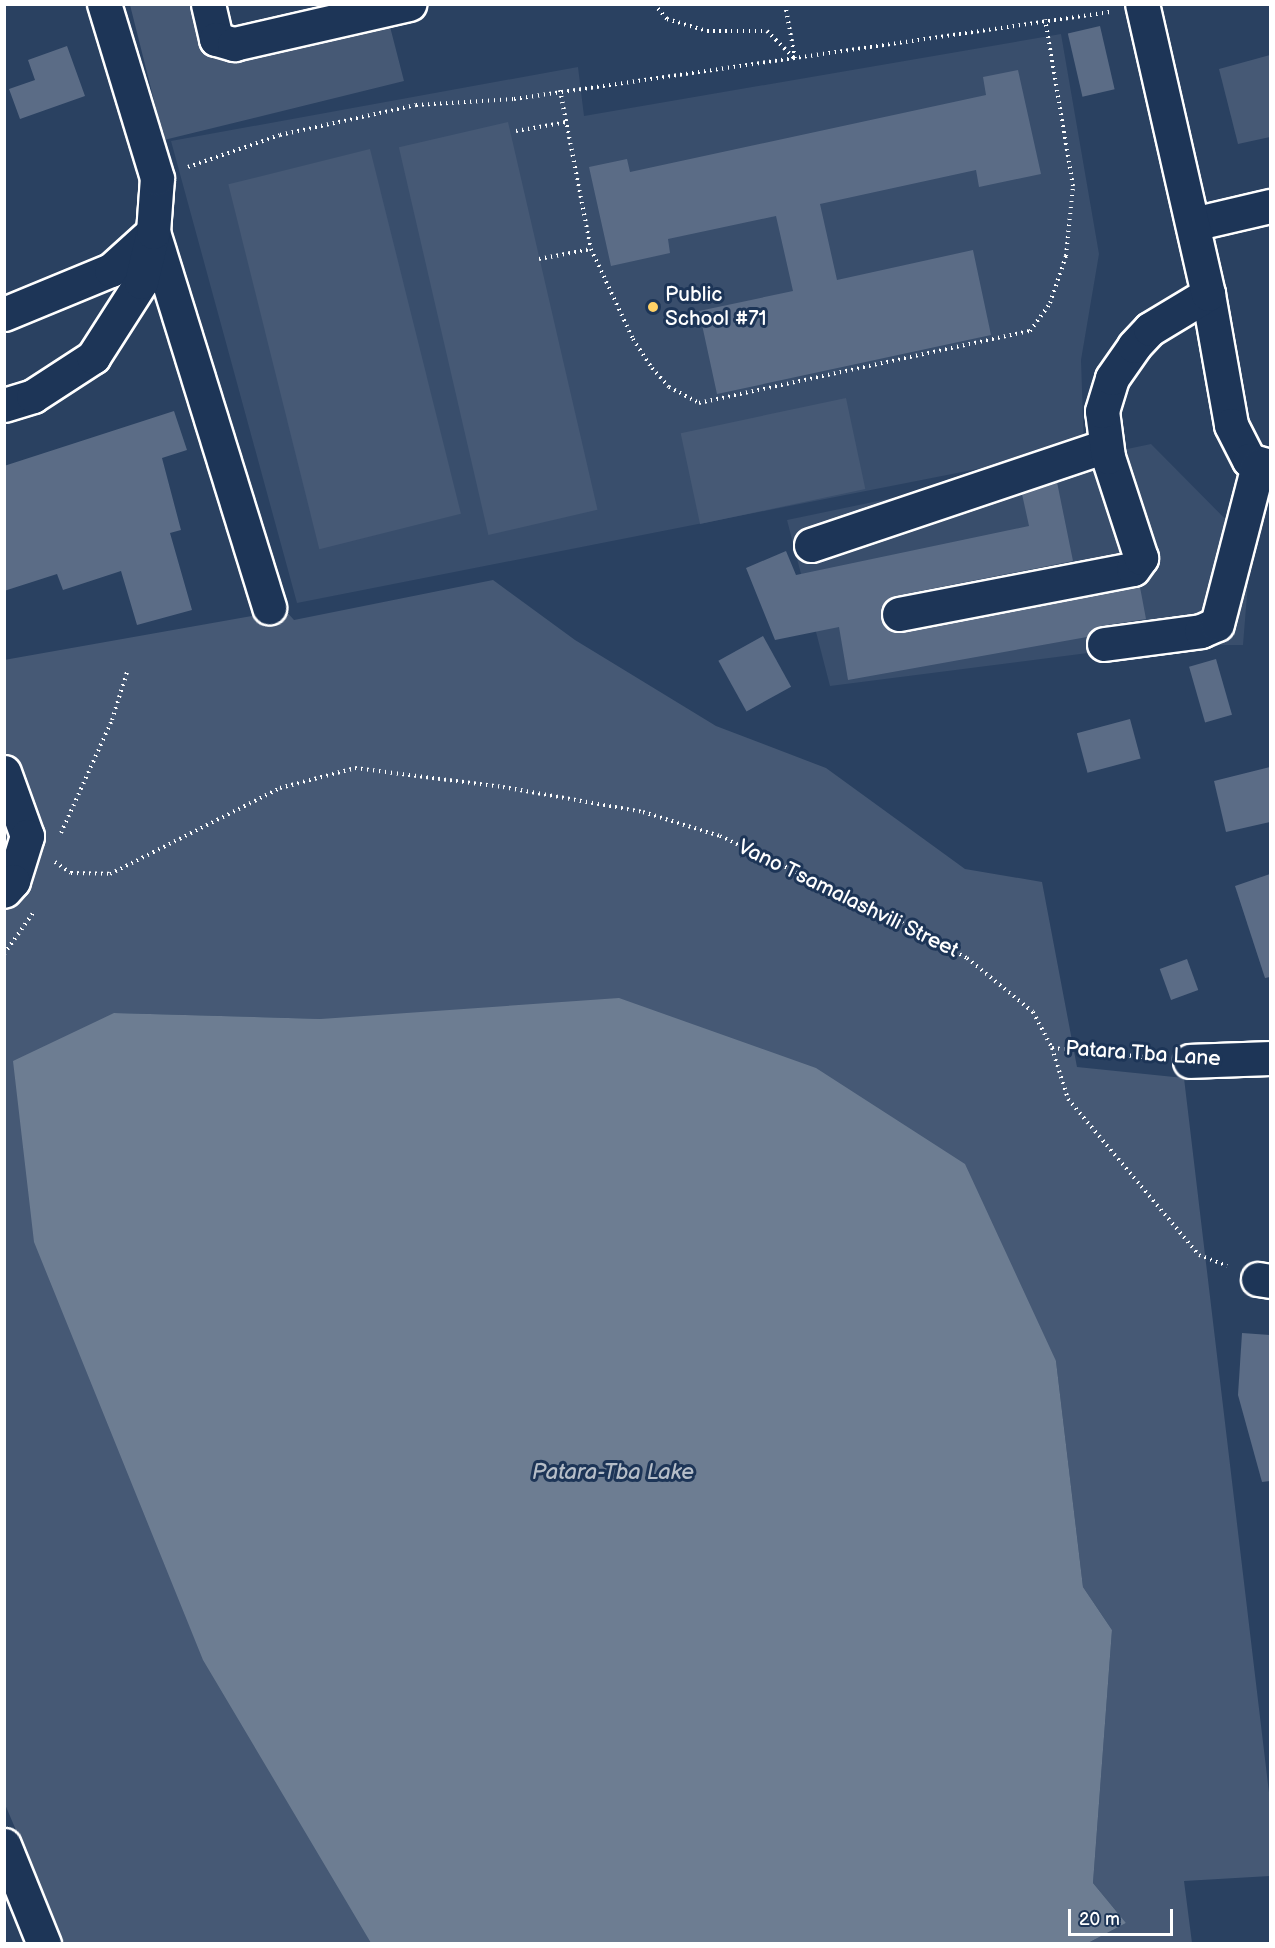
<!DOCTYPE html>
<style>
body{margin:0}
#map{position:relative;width:1275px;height:1948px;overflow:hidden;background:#2a4161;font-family:"Balsamiq Sans",sans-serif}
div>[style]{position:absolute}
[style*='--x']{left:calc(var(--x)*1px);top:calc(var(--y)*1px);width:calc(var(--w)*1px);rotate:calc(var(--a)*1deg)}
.built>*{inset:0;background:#394e6c}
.green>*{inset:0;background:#465975;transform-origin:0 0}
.water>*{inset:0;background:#6d7d92}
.building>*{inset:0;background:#5b6c86;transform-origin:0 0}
.path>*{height:4px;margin-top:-2px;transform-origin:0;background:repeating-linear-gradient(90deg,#fff 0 1.5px,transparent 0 6px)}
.roads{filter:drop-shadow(2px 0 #fff) drop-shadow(-2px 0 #fff) drop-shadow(0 2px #fff) drop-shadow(0 -2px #fff)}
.minor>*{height:33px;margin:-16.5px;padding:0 16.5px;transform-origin:16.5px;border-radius:16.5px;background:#1d3557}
.dots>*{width:16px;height:16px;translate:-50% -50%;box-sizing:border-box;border:3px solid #1d3557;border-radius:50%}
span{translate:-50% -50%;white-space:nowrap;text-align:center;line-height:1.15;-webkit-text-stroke:6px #1d3557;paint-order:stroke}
.poi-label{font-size:21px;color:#fff}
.left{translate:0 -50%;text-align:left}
.street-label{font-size:21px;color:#fff}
.water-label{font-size:22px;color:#b6bec8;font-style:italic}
.frame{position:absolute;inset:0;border:6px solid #fff;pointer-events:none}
.scale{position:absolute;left:1068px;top:1909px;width:105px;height:27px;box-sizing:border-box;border:3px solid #fff;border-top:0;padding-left:8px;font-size:18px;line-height:21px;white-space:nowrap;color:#fff;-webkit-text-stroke:4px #1d3557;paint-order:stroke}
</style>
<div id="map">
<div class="built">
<div style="clip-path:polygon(1061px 34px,1099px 254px,1081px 360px,1084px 448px,297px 603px,171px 141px,578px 67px,584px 116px)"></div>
<div style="clip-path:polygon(1151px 444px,1251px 545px,1243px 645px,1150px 645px,830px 686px,787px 520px)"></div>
</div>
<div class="green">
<div style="clip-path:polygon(130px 5px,192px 5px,206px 56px,386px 11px,404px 81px,164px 140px)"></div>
<div style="clip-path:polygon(1270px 55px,1270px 137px,1238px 144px,1219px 69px)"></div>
<div style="left:508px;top:122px;width:398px;height:112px;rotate:77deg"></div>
<div style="left:370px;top:149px;width:376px;height:146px;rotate:76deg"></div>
<div style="left:846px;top:398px;width:93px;height:169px;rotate:78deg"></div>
<div style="clip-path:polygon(493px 580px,575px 640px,716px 726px,826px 768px,965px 869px,1042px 882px,1077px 1067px,1184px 1078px,1270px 1801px,1270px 1876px,1184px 1881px,1192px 1943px,1088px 1943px,1126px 1923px,1093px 1883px,1112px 1630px,1083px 1587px,1056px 1361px,321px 1019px,114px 1013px,375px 1943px,64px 1943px,4px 1802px,4px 660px,285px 610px,294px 620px)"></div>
</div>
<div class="water">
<div style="clip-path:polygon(619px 998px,816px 1068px,965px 1164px,1056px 1361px,1083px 1587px,1112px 1630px,1093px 1883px,1126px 1923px,1088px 1943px,371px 1943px,203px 1660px,34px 1242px,13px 1061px,114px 1013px,321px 1019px)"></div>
</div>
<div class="building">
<div style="left:1100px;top:26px;width:65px;height:33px;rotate:77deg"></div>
<div style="clip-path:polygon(67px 46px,85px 96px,20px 119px,9px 89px,35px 80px,28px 60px)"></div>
<div style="clip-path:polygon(1018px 70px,1041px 174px,979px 187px,976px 170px,820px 204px,837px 280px,973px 250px,991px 335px,717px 394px,699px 311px,793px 291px,776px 216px,668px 239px,670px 253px,611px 266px,589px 167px,627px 159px,630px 172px,986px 95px,983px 77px)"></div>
<div style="clip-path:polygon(174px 411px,187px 450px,162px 458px,181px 530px,170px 533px,192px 610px,137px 625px,121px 571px,63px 590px,57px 574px,4px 591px,4px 466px)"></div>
<div style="clip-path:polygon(1057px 482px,1073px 561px,895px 596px,881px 608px,885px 626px,903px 632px,1140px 587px,1146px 619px,1101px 626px,1087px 637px,848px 680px,839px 627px,775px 640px,746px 568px,786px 551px,796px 575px,1029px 526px,1022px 494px)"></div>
<div style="left:763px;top:636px;width:58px;height:51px;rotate:61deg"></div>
<div style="left:1216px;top:659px;width:58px;height:28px;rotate:74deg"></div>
<div style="left:1130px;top:719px;width:41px;height:55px;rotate:75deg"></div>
<div style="clip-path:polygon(1270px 767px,1270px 822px,1226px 832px,1214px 781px)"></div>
<div style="clip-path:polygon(1270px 874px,1270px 977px,1265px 978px,1235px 886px)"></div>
<div style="left:1187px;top:959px;width:33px;height:29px;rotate:70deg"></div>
<div style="clip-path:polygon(1242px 1333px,1270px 1335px,1270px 1481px,1262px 1482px,1238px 1395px)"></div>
</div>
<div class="path">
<div style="--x:654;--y:4;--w:20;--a:49"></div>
<div style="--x:667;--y:19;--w:42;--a:16.7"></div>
<div style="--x:707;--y:31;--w:60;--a:0"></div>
<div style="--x:767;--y:31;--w:40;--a:45"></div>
<div style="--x:785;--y:4;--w:55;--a:79.5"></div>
<div style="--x:560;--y:90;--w:162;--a:79"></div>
<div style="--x:591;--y:249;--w:99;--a:65"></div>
<div style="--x:633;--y:339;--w:35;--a:57"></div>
<div style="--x:652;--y:368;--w:25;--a:48"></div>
<div style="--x:669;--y:387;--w:34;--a:28"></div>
<div style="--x:699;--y:403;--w:339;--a:-12.3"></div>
<div style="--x:1030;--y:331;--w:34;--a:-54"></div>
<div style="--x:1050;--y:303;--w:50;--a:-71.2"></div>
<div style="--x:1066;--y:256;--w:70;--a:-84.3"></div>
<div style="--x:1073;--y:186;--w:169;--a:-99.5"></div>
<div style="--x:516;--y:131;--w:52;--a:-10"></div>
<div style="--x:188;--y:167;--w:97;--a:-19.2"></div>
<div style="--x:280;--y:135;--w:139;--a:-12.4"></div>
<div style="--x:416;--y:105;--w:98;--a:-3.5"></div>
<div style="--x:514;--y:99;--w:602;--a:-8.3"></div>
<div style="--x:539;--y:259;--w:53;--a:-10.9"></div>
<div style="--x:61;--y:833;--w:124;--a:-65.7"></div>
<div style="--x:112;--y:720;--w:53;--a:-72.6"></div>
<div style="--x:55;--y:862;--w:19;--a:35"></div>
<div style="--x:71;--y:873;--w:39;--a:1"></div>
<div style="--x:110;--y:874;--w:191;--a:-26.8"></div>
<div style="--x:280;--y:788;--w:78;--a:-14.9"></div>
<div style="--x:355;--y:768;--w:149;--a:7.3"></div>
<div style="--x:503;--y:787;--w:142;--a:10.1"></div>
<div style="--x:643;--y:812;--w:81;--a:17.3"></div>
<div style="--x:720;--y:836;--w:183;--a:25.2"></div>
<div style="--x:886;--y:914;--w:92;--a:28.5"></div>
<div style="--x:967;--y:958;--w:85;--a:39.3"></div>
<div style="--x:1033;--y:1012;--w:41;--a:62.2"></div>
<div style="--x:1052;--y:1048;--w:53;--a:72.6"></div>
<div style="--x:1068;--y:1099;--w:204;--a:50"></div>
<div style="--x:1199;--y:1255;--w:30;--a:21"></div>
<div style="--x:4;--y:954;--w:50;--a:-54.7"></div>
<div style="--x:1052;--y:1048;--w:104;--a:5.5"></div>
</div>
<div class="roads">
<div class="minor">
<div style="--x:208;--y:4;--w:36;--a:77"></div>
<div style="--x:216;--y:39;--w:19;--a:16"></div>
<div style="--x:234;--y:44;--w:180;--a:-12.9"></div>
<div style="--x:1193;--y:224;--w:79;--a:-13.2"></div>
<div style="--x:1208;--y:294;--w:133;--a:80"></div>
<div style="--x:1231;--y:425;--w:39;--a:63"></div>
<div style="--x:1249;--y:460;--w:22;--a:16"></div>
<div style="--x:4;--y:314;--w:116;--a:-22.4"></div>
<div style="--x:111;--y:270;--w:57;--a:-42.1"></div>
<div style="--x:153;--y:232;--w:393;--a:72.8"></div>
<div style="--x:4;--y:405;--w:30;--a:-17"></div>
<div style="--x:33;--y:396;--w:72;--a:-33"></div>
<div style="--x:93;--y:357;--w:89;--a:-57.4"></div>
<div style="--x:141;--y:282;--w:51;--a:-76.5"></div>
<div style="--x:153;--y:232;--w:54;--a:-85.8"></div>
<div style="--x:157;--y:178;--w:182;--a:-106.9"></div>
<div style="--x:811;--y:545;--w:311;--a:-18.6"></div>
<div style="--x:899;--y:614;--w:238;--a:-10.9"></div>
<div style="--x:1133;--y:569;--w:14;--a:-54"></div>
<div style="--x:1141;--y:558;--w:106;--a:-108.1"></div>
<div style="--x:1108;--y:457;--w:46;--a:-97.4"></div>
<div style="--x:1102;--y:411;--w:34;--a:-73"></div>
<div style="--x:1112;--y:378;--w:39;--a:-55"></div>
<div style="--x:1134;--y:346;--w:23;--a:-47"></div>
<div style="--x:1150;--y:329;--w:68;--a:-31.1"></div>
<div style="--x:1208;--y:294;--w:297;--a:-102.8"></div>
<div style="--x:1104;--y:644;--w:98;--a:-7.6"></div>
<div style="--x:1201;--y:631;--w:17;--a:-24"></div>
<div style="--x:1217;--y:624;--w:164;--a:-75.5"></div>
<div style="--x:4;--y:772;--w:68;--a:70.2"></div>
<div style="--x:27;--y:836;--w:47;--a:107.3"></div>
<div style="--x:13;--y:881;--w:13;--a:132"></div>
<div style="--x:1190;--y:1061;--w:80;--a:-2.1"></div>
<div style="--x:1258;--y:1279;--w:12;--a:9"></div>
<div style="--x:4;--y:1845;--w:107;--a:68"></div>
</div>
</div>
<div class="dots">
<div style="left:653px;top:307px;background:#ffd166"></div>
</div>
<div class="poi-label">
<span class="left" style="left:665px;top:307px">Public<br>School #71</span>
</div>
<div class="street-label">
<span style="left:848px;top:899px;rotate:26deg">Vano Tsamalashvili Street</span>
<span style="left:1143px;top:1054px;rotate:4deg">Patara Tba Lane</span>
</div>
<div class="water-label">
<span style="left:613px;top:1473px">Patara-Tba Lake</span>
</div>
<div class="frame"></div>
<div class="scale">20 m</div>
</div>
